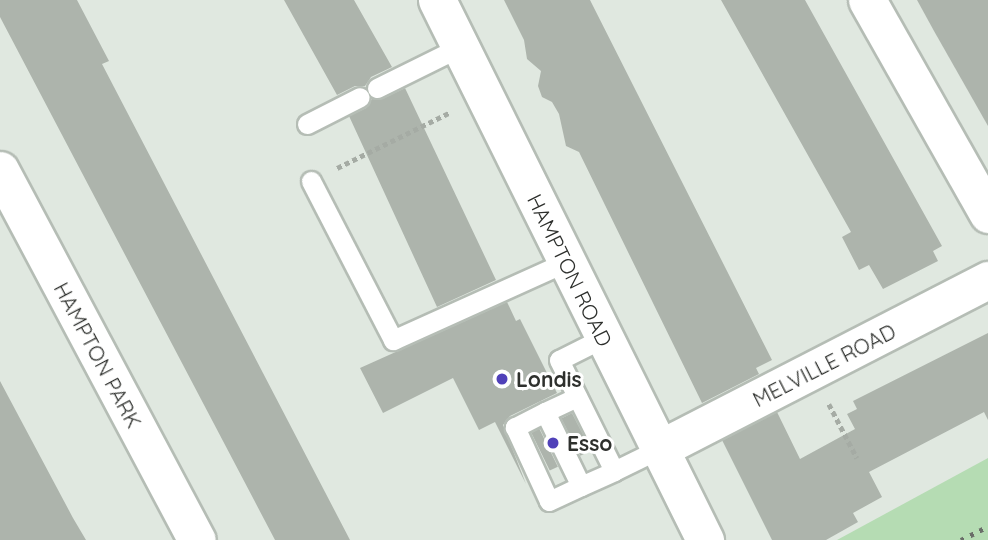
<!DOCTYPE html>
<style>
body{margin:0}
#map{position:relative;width:988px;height:540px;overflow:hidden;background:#e0e8e0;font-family:Quicksand,sans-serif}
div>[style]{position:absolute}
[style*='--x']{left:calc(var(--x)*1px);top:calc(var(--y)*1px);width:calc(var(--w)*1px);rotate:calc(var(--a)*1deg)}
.green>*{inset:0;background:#b5dcb3}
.building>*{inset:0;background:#adb4ac;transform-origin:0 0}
.path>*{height:4.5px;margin-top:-2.25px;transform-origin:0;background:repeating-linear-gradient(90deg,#a5aba4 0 5px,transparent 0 8.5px)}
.roads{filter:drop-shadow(2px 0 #b5bdb5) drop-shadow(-2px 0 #b5bdb5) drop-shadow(0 2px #b5bdb5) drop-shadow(0 -2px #b5bdb5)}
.service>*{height:19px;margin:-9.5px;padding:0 9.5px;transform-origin:9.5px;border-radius:9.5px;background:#fff}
.minor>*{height:37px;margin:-18.5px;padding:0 18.5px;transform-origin:18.5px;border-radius:18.5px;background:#fff}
.rail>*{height:5px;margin-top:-2.5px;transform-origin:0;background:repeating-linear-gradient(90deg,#6a6e69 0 3.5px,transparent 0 10.5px)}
.dots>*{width:19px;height:19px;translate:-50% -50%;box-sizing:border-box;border:4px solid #fff;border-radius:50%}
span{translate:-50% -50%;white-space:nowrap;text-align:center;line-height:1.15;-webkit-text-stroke:6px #fff;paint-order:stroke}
.street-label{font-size:21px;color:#2e302d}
.poi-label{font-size:21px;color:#2e302d;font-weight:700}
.left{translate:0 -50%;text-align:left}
</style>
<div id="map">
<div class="green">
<div style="clip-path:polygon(988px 458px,988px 540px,837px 540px)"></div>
</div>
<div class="building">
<div style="clip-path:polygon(0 0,77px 0,109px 61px,102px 64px,350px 540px,275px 540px,0 17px)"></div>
<div style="clip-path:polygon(284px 0,354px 0,392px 67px,371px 77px,365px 86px,355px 86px,337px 95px)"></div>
<div style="clip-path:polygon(504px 0,590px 0,772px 360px,756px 368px,759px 374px,702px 403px,579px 152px,566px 146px,559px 114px,552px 102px,542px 97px,538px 86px,541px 71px,527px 59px,524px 40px)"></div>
<div style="clip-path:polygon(721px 0,805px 0,942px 246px,933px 251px,938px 261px,883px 289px,869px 265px,859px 270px,842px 237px,851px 232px)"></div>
<div style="clip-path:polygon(917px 0,988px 0,988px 126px,934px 31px)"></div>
<div style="clip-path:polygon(405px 88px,496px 280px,437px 307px,349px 116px,366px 108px,372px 99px,382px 99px)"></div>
<div style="clip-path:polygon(507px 302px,516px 321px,520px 319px,557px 393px,510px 416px,503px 425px,526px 484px,495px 422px,479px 430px,453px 378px,383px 413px,360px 368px)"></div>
<div style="clip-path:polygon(988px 333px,988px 420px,984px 412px,869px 472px,882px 497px,853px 513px,858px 522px,826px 540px,772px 540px,722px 440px,777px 412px,800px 459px,855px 429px,847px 414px,857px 409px,853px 401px)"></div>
<div style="clip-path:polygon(0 381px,73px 518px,86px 540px,0 540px)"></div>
<div style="left:572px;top:413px;width:42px;height:12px;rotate:63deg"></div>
<div style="left:539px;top:428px;width:43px;height:9px;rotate:64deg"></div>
</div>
<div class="path">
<div style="--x:337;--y:168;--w:125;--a:-26.2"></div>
<div style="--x:829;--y:404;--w:61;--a:62.6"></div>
</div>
<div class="roads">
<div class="service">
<div style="--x:377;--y:88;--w:93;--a:-26.3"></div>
<div style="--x:307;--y:124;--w:59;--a:-27"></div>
<div style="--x:311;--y:181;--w:179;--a:62.7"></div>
<div style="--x:393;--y:340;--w:190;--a:-24.3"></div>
<div style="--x:603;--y:338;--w:49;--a:153.4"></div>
<div style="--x:559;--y:360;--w:124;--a:63.6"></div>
<div style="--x:614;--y:471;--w:50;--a:-26.1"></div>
<div style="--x:577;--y:397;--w:35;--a:155"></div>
<div style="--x:545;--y:412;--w:82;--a:64.1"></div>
<div style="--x:581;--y:486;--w:36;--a:-24"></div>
<div style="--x:545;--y:412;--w:34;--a:153"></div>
<div style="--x:515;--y:427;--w:81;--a:65.3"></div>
<div style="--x:549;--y:501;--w:35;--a:-25"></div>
</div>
<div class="minor">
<div style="--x:437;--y:0;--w:603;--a:63.6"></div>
<div style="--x:867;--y:0;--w:246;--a:60.5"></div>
<div style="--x:0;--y:170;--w:419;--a:62"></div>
<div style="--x:659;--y:449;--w:370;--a:-27.2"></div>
</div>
</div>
<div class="rail">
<div style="--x:961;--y:540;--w:30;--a:-27"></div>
</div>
<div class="dots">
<div style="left:502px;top:379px;background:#5041b9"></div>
<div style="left:553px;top:443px;background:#5041b9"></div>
</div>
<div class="street-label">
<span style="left:570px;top:270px;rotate:64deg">HAMPTON ROAD</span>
<span style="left:98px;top:355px;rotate:62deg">HAMPTON PARK</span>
<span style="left:824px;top:365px;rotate:-27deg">MELVILLE ROAD</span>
</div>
<div class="poi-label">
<span class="left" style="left:516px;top:379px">Londis</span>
<span class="left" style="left:567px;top:443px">Esso</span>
</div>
</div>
